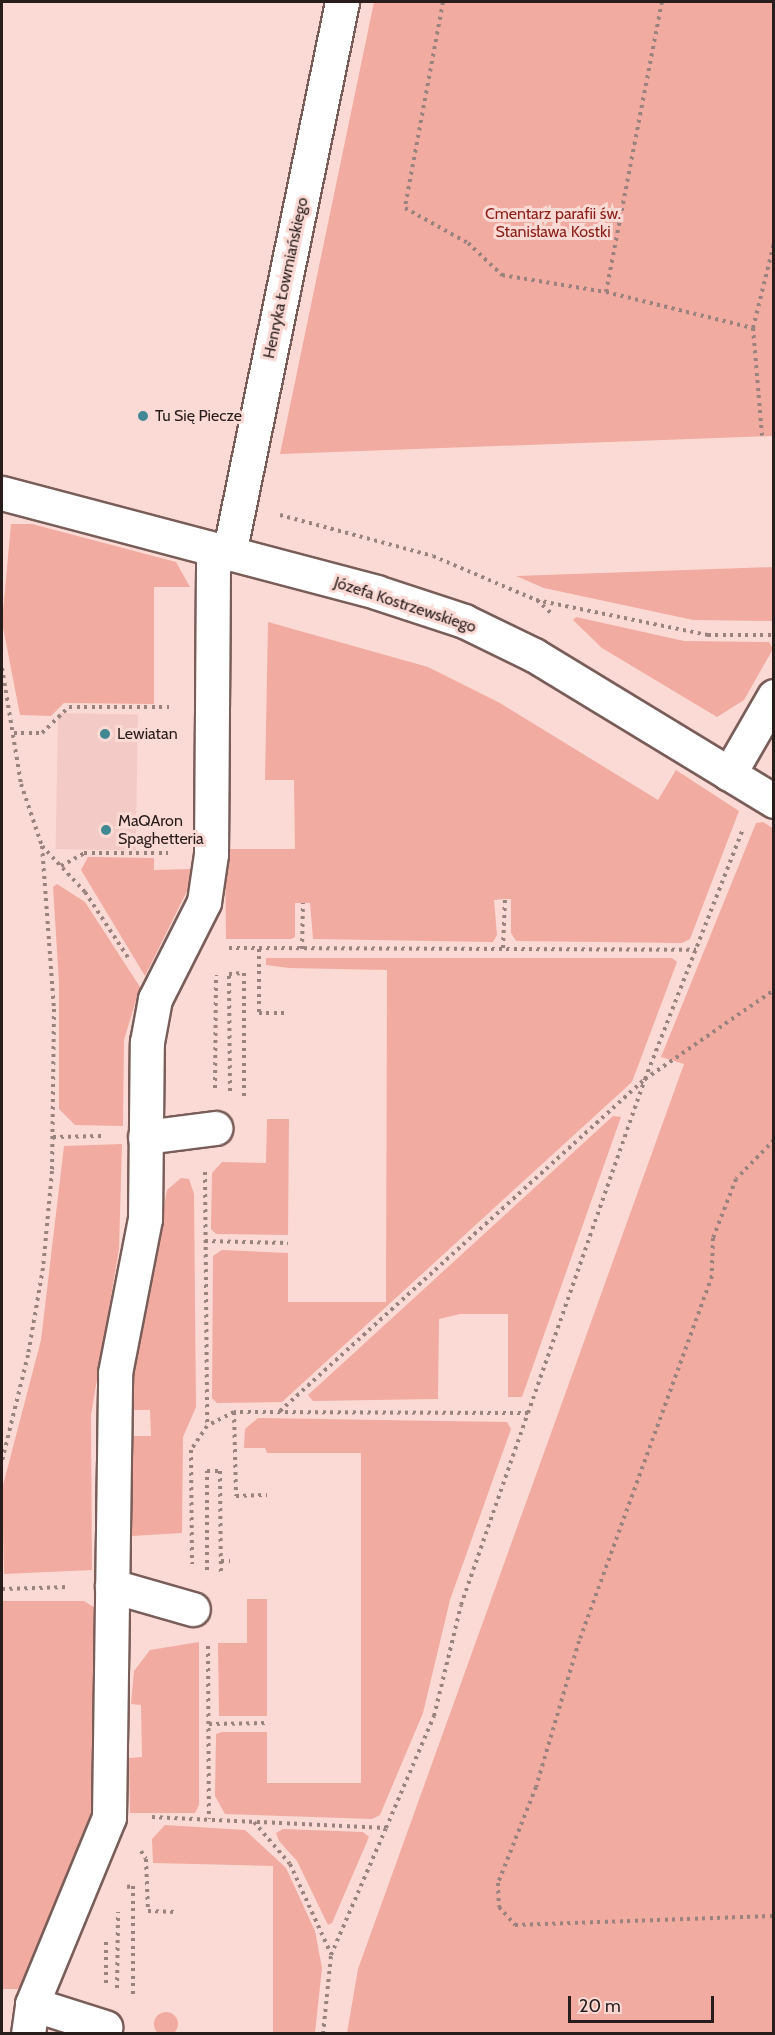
<!DOCTYPE html>
<meta charset="utf-8">
<style>
body{margin:0}
#map{position:relative;width:775px;height:2035px;overflow:hidden;background:#fbdad5;font-family:Cabin,sans-serif}
div>[style]{position:absolute}
[style*='--x']{left:calc(var(--x)*1px);top:calc(var(--y)*1px);width:calc(var(--w)*1px);rotate:calc(var(--a)*1deg)}
.built>*{inset:0;background:#f3cac5;transform-origin:0 0}
.green>*{inset:0;background:#f1aba0}
.round{border-radius:50%}
.path>*{height:4px;margin-top:-2px;transform-origin:0;background:repeating-linear-gradient(90deg,#9a837f 0 3px,transparent 0 7.5px)}
.roads{filter:drop-shadow(2px 0 #795d59) drop-shadow(-2px 0 #795d59) drop-shadow(0 2px #795d59) drop-shadow(0 -2px #795d59)}
.minor>*{height:33px;margin:-16.5px;padding:0 16.5px;transform-origin:16.5px;border-radius:16.5px;background:#fff}
.dots>*{width:16px;height:16px;translate:-50% -50%;box-sizing:border-box;border:3px solid #fbdad5;border-radius:50%}
span{translate:-50% -50%;white-space:nowrap;text-align:center;line-height:1.15;-webkit-text-stroke:6px #fbdad5;paint-order:stroke}
.park-label{font-size:16px;color:#8d2119}
.street-label{font-size:16px;color:#291d1b}
.poi-label{font-size:16px;color:#291d1b}
.left{translate:0 -50%;text-align:left}
.frame{position:absolute;inset:0;border:3px solid #291d1b;pointer-events:none}
.scale{position:absolute;left:568px;top:1996px;width:146px;height:27px;box-sizing:border-box;border:3px solid #291d1b;border-top:0;padding-left:8px;font-size:18px;line-height:21px;white-space:nowrap;color:#291d1b;-webkit-text-stroke:4px #fbdad5;paint-order:stroke}
</style>
<div id="map">
<div class="built">
<div style="left:58px;top:713px;width:80px;height:136px;rotate:1deg"></div>
</div>
<div class="green">
<div style="clip-path:polygon(374px 2px,773px 2px,773px 436px,280px 454px)"></div>
<div style="clip-path:polygon(11px 524px,32px 524px,176px 562px,190px 587px,154px 587px,154px 704px,64px 703px,51px 716px,20px 715px,2px 622px)"></div>
<div style="clip-path:polygon(773px 567px,773px 621px,693px 620px,544px 588px,516px 576px)"></div>
<div style="clip-path:polygon(576px 617px,684px 641px,769px 642px,773px 649px,744px 700px,717px 717px,602px 648px,573px 620px)"></div>
<div style="clip-path:polygon(268px 622px,428px 667px,500px 703px,658px 800px,676px 770px,739px 811px,690px 939px,682px 943px,516px 941px,511px 933px,511px 899px,505px 899px,494px 900px,497px 935px,493px 942px,313px 939px,310px 903px,295px 903px,295px 937px,291px 939px,226px 939px,225px 849px,295px 849px,294px 780px,265px 780px)"></div>
<div style="clip-path:polygon(763px 822px,774px 829px,773px 2033px,347px 2033px,358px 1969px,684px 1064px,661px 1057px,756px 823px)"></div>
<div style="clip-path:polygon(88px 857px,154px 858px,154px 870px,190px 869px,190px 885px,145px 976px,81px 870px)"></div>
<div style="clip-path:polygon(57px 884px,85px 902px,140px 987px,124px 1040px,123px 1126px,75px 1125px,59px 1109px,59px 983px,53px 887px)"></div>
<div style="clip-path:polygon(266px 958px,672px 958px,677px 962px,632px 1082px,282px 1402px,217px 1403px,212px 1398px,213px 1256px,222px 1250px,288px 1253px,288px 1302px,386px 1302px,387px 970px,289px 968px,266px 965px)"></div>
<div style="clip-path:polygon(613px 1116px,621px 1117px,522px 1397px,508px 1397px,508px 1314px,460px 1314px,439px 1319px,438px 1399px,313px 1401px,308px 1395px)"></div>
<div style="clip-path:polygon(267px 1119px,289px 1119px,288px 1235px,216px 1234px,211px 1229px,212px 1173px,222px 1162px,266px 1163px)"></div>
<div style="clip-path:polygon(122px 1144px,119px 1249px,91px 1415px,92px 1570px,4px 1574px,2px 1489px,41px 1340px,64px 1146px)"></div>
<div style="clip-path:polygon(181px 1178px,189px 1179px,194px 1194px,196px 1407px,183px 1437px,182px 1533px,132px 1536px,129px 1534px,129px 1436px,151px 1436px,150px 1410px,129px 1410px,129px 1396px,167px 1190px)"></div>
<div style="clip-path:polygon(258px 1418px,507px 1422px,511px 1429px,450px 1600px,423px 1713px,380px 1815px,372px 1819px,225px 1814px,215px 1796px,216px 1734px,222px 1732px,267px 1732px,267px 1783px,361px 1783px,361px 1453px,267px 1453px,265px 1448px,244px 1448px,245px 1429px)"></div>
<div style="clip-path:polygon(247px 1599px,267px 1599px,267px 1716px,219px 1716px,218px 1643px,247px 1643px)"></div>
<div style="clip-path:polygon(2px 1601px,84px 1601px,95px 1608px,92px 1816px,20px 1989px,2px 1989px)"></div>
<div style="clip-path:polygon(199px 1642px,199px 1805px,195px 1813px,130px 1813px,129px 1758px,142px 1757px,141px 1705px,131px 1704px,134px 1671px,150px 1650px)"></div>
<div style="clip-path:polygon(165px 1825px,245px 1830px,286px 1868px,315px 1931px,322px 1968px,315px 2033px,273px 2033px,273px 1866px,153px 1863px,152px 1839px)"></div>
<div style="clip-path:polygon(283px 1829px,363px 1832px,369px 1837px,332px 1923px,328px 1925px,297px 1861px,279px 1841px,276px 1833px)"></div>
<div class="round" style="left:154px;top:2012px;width:24px;height:24px"></div>
</div>
<div class="path">
<div style="--x:443;--y:2;--w:209;--a:100.5"></div>
<div style="--x:405;--y:208;--w:72;--a:29.1"></div>
<div style="--x:468;--y:243;--w:47;--a:43.3"></div>
<div style="--x:502;--y:275;--w:105;--a:9.3"></div>
<div style="--x:606;--y:292;--w:151;--a:13.8"></div>
<div style="--x:753;--y:328;--w:88;--a:-76.1"></div>
<div style="--x:606;--y:292;--w:295;--a:-79.1"></div>
<div style="--x:753;--y:328;--w:108;--a:85.2"></div>
<div style="--x:280;--y:515;--w:158;--a:15"></div>
<div style="--x:433;--y:556;--w:112;--a:23.1"></div>
<div style="--x:536;--y:600;--w:176;--a:11.5"></div>
<div style="--x:708;--y:635;--w:66;--a:0"></div>
<div style="--x:537;--y:600;--w:19;--a:43"></div>
<div style="--x:2;--y:668;--w:118;--a:80.7"></div>
<div style="--x:21;--y:784;--w:65;--a:71.3"></div>
<div style="--x:42;--y:846;--w:163;--a:85.8"></div>
<div style="--x:54;--y:1009;--w:162;--a:90.7"></div>
<div style="--x:52;--y:1171;--w:97;--a:95.3"></div>
<div style="--x:43;--y:1268;--w:88;--a:99.8"></div>
<div style="--x:28;--y:1355;--w:109;--a:103.8"></div>
<div style="--x:14;--y:733;--w:28;--a:0"></div>
<div style="--x:42;--y:733;--w:37;--a:-44"></div>
<div style="--x:69;--y:707;--w:100;--a:0"></div>
<div style="--x:42;--y:846;--w:63;--a:46.9"></div>
<div style="--x:85;--y:892;--w:80;--a:56.7"></div>
<div style="--x:61;--y:866;--w:26;--a:-29"></div>
<div style="--x:84;--y:853;--w:84;--a:0"></div>
<div style="--x:229;--y:948;--w:467;--a:0.2"></div>
<div style="--x:503;--y:948;--w:49;--a:-87.7"></div>
<div style="--x:259;--y:949;--w:64;--a:90"></div>
<div style="--x:259;--y:1013;--w:30;--a:0"></div>
<div style="--x:302;--y:949;--w:46;--a:-88.8"></div>
<div style="--x:215;--y:1088;--w:113;--a:-89.5"></div>
<div style="--x:230;--y:1091;--w:117;--a:-90.5"></div>
<div style="--x:229;--y:974;--w:15;--a:-4"></div>
<div style="--x:244;--y:973;--w:125;--a:90"></div>
<div style="--x:53;--y:1137;--w:50;--a:-1.1"></div>
<div style="--x:774;--y:1140;--w:54;--a:134.3"></div>
<div style="--x:736;--y:1179;--w:63;--a:111.3"></div>
<div style="--x:713;--y:1238;--w:38;--a:92"></div>
<div style="--x:712;--y:1276;--w:388;--a:110"></div>
<div style="--x:579;--y:1641;--w:152;--a:106.4"></div>
<div style="--x:536;--y:1787;--w:103;--a:111.6"></div>
<div style="--x:498;--y:1883;--w:24;--a:88"></div>
<div style="--x:499;--y:1907;--w:24;--a:48"></div>
<div style="--x:515;--y:1925;--w:259;--a:-2"></div>
<div style="--x:205;--y:1172;--w:254;--a:89.5"></div>
<div style="--x:205;--y:1241;--w:83;--a:1.4"></div>
<div style="--x:280;--y:1411;--w:493;--a:-42.3"></div>
<div style="--x:645;--y:1079;--w:266;--a:-68.6"></div>
<div style="--x:234;--y:1412;--w:84;--a:88.6"></div>
<div style="--x:236;--y:1496;--w:31;--a:-2"></div>
<div style="--x:528;--y:1413;--w:354;--a:-70.7"></div>
<div style="--x:645;--y:1079;--w:157;--a:-34.6"></div>
<div style="--x:221;--y:1561;--w:9;--a:0"></div>
<div style="--x:207;--y:1570;--w:99;--a:-90"></div>
<div style="--x:207;--y:1471;--w:13;--a:0"></div>
<div style="--x:220;--y:1471;--w:105;--a:89.5"></div>
<div style="--x:2;--y:1589;--w:67;--a:-1.7"></div>
<div style="--x:208;--y:1646;--w:173;--a:89.7"></div>
<div style="--x:209;--y:1724;--w:58;--a:-1"></div>
<div style="--x:152;--y:1817;--w:234;--a:2.7"></div>
<div style="--x:386;--y:1828;--w:122;--a:-66.8"></div>
<div style="--x:434;--y:1716;--w:114;--a:-76.3"></div>
<div style="--x:461;--y:1605;--w:203;--a:-70.8"></div>
<div style="--x:528;--y:1413;--w:294;--a:-179.8"></div>
<div style="--x:234;--y:1412;--w:30;--a:153"></div>
<div style="--x:207;--y:1426;--w:29;--a:124"></div>
<div style="--x:191;--y:1450;--w:114;--a:89.5"></div>
<div style="--x:254;--y:1822;--w:55;--a:49.4"></div>
<div style="--x:290;--y:1864;--w:99;--a:65.5"></div>
<div style="--x:141;--y:1851;--w:9;--a:58"></div>
<div style="--x:146;--y:1859;--w:52;--a:87.8"></div>
<div style="--x:148;--y:1911;--w:30;--a:2"></div>
<div style="--x:127;--y:1887;--w:6;--a:-9"></div>
<div style="--x:133;--y:1886;--w:110;--a:90"></div>
<div style="--x:106;--y:1983;--w:41;--a:-90"></div>
<div style="--x:117;--y:1988;--w:76;--a:-89.2"></div>
<div style="--x:323;--y:2034;--w:79;--a:-84.2"></div>
<div style="--x:331;--y:1955;--w:138;--a:-66.6"></div>
</div>
<div class="roads">
<div class="minor">
<div style="--x:2;--y:493;--w:387;--a:14.8"></div>
<div style="--x:376;--y:592;--w:93;--a:18.2"></div>
<div style="--x:464;--y:621;--w:78;--a:25.9"></div>
<div style="--x:534;--y:655;--w:281;--a:31.3"></div>
<div style="--x:229;--y:554;--w:563;--a:-78.43"></div>
<div style="--x:729;--y:774;--w:90;--a:-60"></div>
<div style="--x:145;--y:1137;--w:71;--a:-7.3"></div>
<div style="--x:112;--y:1586;--w:84;--a:15.9"></div>
<div style="--x:32;--y:2004;--w:77;--a:17.5"></div>
<div style="--x:28;--y:2034;--w:30;--a:-82"></div>
<div style="--x:32;--y:2004;--w:202;--a:-67.6"></div>
<div style="--x:109;--y:1817;--w:444;--a:-89.2"></div>
<div style="--x:115;--y:1373;--w:157;--a:-79"></div>
<div style="--x:145;--y:1219;--w:177;--a:-89.4"></div>
<div style="--x:147;--y:1042;--w:44;--a:-79.5"></div>
<div style="--x:155;--y:999;--w:109;--a:-63.2"></div>
<div style="--x:204;--y:902;--w:49;--a:-81.7"></div>
<div style="--x:211;--y:854;--w:304;--a:-89.6"></div>
</div>
</div>
<div class="dots">
<div style="left:143px;top:416px;background:#428893"></div>
<div style="left:105px;top:734px;background:#428893"></div>
<div style="left:106px;top:830px;background:#428893"></div>
</div>
<div class="park-label">
<span style="left:553px;top:223px">Cmentarz parafii św.<br>Stanisława Kostki</span>
</div>
<div class="street-label">
<span style="left:286px;top:278px;rotate:-78deg">Henryka Łowmiańskiego</span>
<span style="left:405px;top:605px;rotate:18deg">Józefa Kostrzewskiego</span>
</div>
<div class="poi-label">
<span class="left" style="left:155px;top:416px">Tu Się Piecze</span>
<span class="left" style="left:117px;top:734px">Lewiatan</span>
<span class="left" style="left:118px;top:830px">MaQAron<br>Spaghetteria</span>
</div>
<div class="frame"></div>
<div class="scale">20 m</div>
</div>
